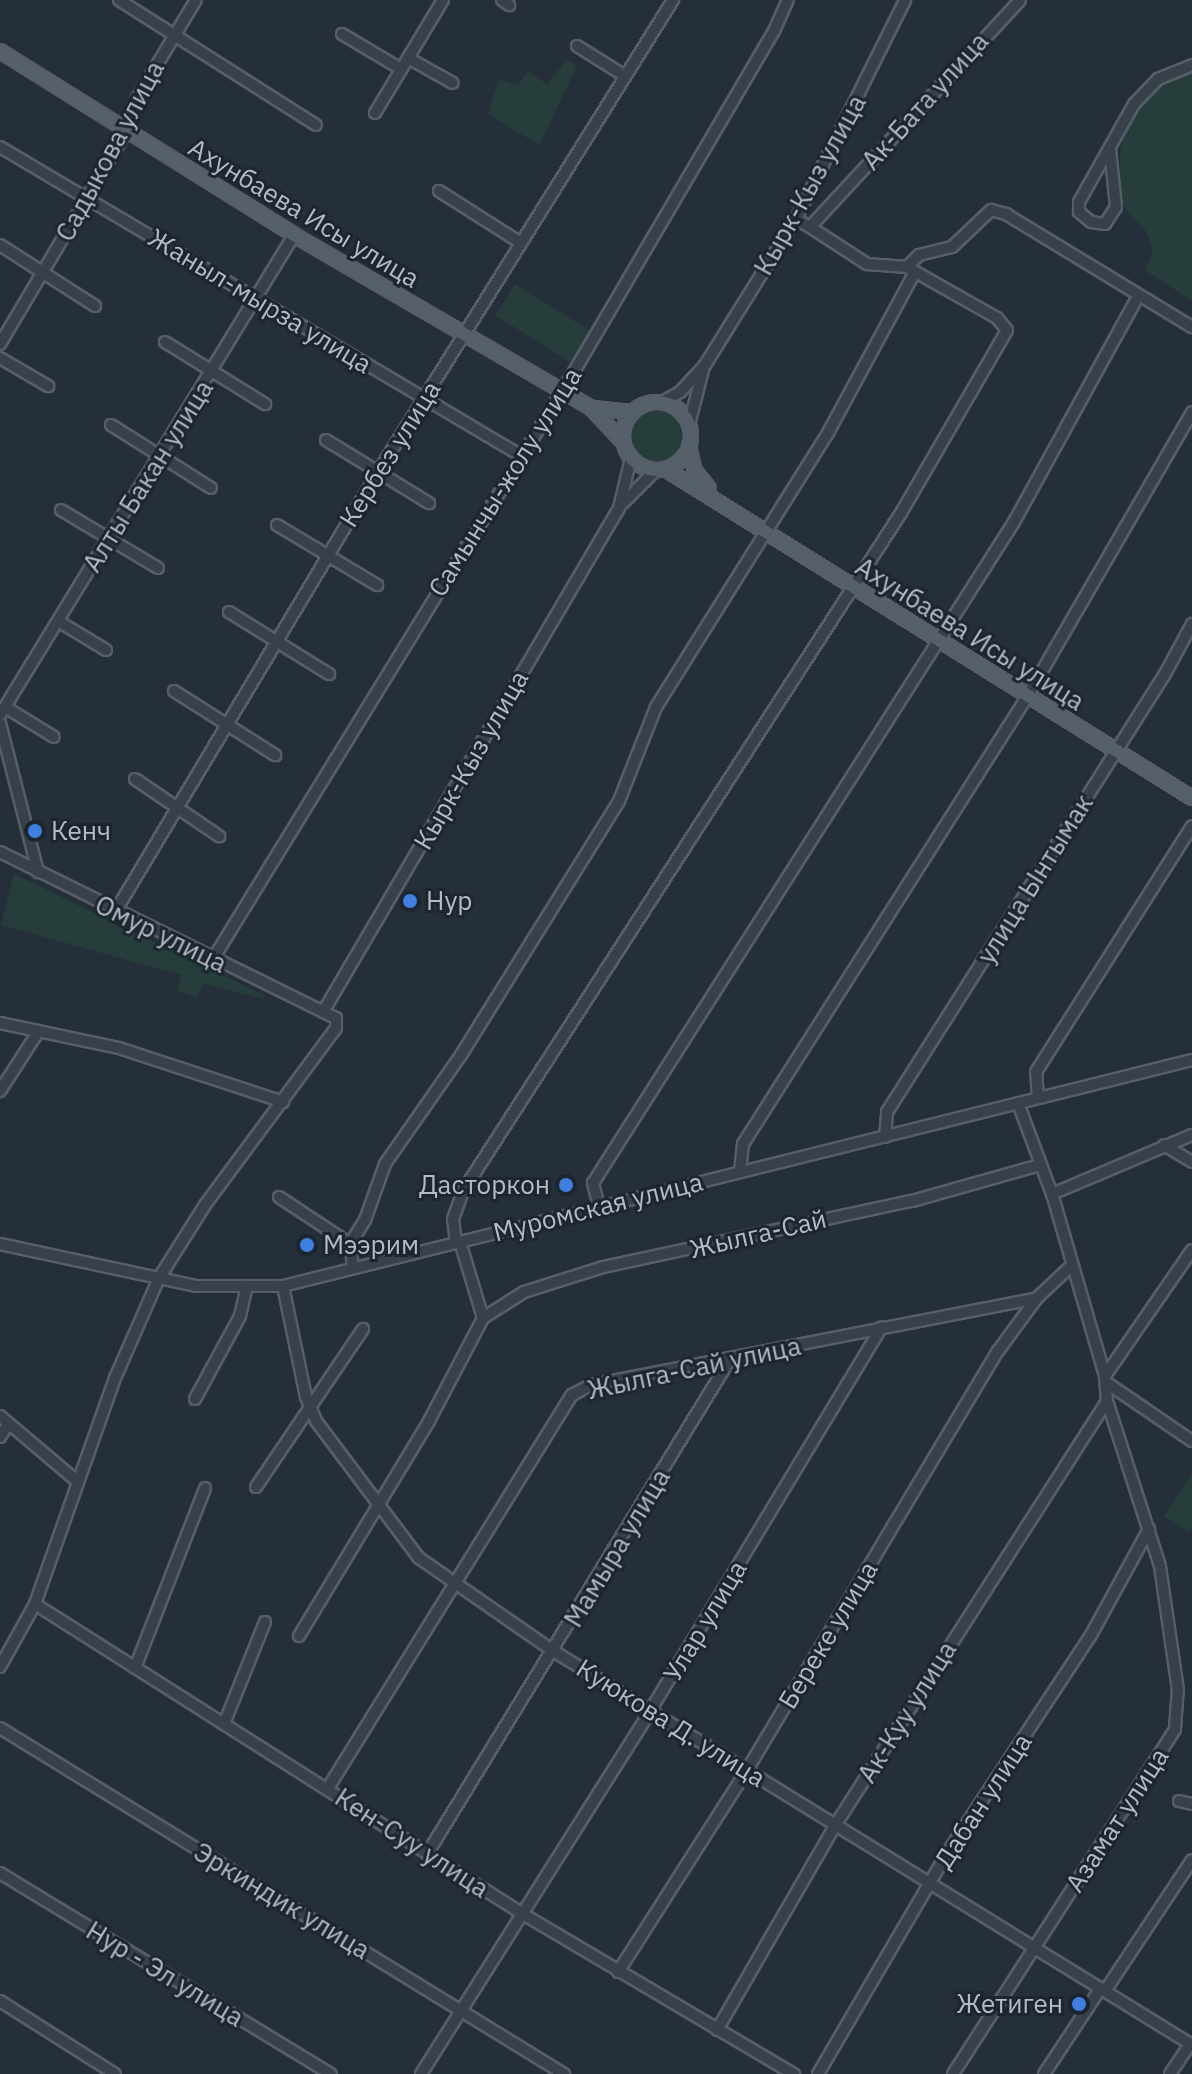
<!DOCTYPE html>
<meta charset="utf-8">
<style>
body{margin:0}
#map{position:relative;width:1192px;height:2074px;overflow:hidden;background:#242f3a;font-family:"IBM Plex Sans",sans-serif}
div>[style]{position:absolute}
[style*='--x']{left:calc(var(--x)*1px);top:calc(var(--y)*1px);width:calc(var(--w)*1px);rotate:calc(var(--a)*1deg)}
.green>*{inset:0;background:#273d3c;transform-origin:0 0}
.round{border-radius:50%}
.roads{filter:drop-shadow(2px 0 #565f68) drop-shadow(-2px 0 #565f68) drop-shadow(0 2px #565f68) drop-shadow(0 -2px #565f68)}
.minor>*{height:10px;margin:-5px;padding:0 5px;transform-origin:5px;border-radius:5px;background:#38414a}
.major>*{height:12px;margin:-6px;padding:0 6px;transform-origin:6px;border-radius:6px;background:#56606a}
.major>.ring{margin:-6px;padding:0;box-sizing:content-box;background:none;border:12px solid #56606a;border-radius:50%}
.dots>*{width:22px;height:22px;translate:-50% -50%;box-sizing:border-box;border:4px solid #1d262f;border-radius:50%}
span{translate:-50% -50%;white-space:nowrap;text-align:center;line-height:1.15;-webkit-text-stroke:6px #1d262f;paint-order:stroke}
.street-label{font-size:26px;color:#b3bcc6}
.poi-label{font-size:26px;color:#b3bcc6}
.left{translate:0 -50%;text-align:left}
.right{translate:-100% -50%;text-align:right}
</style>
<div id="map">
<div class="green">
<div style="clip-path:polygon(567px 60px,577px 66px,539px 145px,488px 114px,499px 79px,518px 85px,528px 72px,547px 84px)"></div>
<div style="clip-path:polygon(1192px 72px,1192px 301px,1145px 270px,1153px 251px,1146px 231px,1124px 208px,1119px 178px,1121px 145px,1135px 112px,1153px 90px)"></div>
<div style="left:515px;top:284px;width:92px;height:37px;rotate:32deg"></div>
<div class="round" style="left:629px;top:408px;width:56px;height:56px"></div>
<div style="clip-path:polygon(14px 874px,266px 996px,264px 999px,203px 983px,197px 998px,177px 991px,181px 975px,1px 925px)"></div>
<div style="clip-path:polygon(1192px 1474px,1192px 1528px,1189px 1533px,1164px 1516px)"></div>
</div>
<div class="roads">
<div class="minor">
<div style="--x:119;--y:0;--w:233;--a:32.4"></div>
<div style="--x:502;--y:0;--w:9;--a:36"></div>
<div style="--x:342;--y:34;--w:69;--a:30.7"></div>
<div style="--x:577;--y:46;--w:57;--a:32"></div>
<div style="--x:408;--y:58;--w:51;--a:29.1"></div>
<div style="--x:375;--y:113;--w:132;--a:-59"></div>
<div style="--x:0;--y:147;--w:604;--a:30.64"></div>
<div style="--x:1110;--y:149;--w:58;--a:84.1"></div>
<div style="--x:1116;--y:207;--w:20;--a:123"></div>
<div style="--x:1105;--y:224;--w:14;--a:-172"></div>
<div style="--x:1091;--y:222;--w:16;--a:-140"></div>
<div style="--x:1079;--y:212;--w:10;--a:-90"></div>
<div style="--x:1079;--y:202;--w:112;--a:-60.7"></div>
<div style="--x:1134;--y:104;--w:35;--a:-46"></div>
<div style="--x:1158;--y:79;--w:37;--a:-22"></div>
<div style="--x:439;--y:191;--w:97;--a:32.4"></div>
<div style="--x:796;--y:219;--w:16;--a:30"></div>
<div style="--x:810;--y:227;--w:309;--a:-47.2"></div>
<div style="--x:0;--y:245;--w:113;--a:32.7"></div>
<div style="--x:907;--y:267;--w:17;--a:-45"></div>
<div style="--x:919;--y:255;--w:34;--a:-14"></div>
<div style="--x:952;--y:247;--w:54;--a:-43.5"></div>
<div style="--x:991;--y:210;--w:16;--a:15"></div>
<div style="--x:1006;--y:214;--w:218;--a:31.3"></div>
<div style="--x:165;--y:342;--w:118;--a:31.8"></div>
<div style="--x:0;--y:344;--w:247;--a:-59.3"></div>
<div style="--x:126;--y:132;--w:36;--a:-72"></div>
<div style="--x:137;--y:98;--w:114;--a:-59"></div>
<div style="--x:0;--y:358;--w:56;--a:30.3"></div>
<div style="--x:662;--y:402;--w:21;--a:-29"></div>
<div style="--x:680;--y:392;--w:37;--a:-47"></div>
<div style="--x:705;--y:365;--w:172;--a:-58.1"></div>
<div style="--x:796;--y:219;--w:245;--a:-63.5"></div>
<div style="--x:111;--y:425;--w:118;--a:32.2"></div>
<div style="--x:689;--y:425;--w:57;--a:-75.7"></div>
<div style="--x:326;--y:440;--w:121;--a:31.5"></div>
<div style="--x:623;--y:503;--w:47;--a:-45"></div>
<div style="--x:61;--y:510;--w:113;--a:30.9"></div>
<div style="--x:277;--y:525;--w:117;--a:31"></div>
<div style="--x:229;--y:612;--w:118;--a:31.8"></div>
<div style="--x:58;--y:621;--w:56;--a:31.1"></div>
<div style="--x:174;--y:691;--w:120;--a:32.4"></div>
<div style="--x:5;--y:707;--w:57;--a:31.5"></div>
<div style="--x:0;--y:715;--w:563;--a:-58.51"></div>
<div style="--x:0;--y:723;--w:154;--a:75.7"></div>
<div style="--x:135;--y:779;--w:102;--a:34.2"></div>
<div style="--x:0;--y:852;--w:375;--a:26.3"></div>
<div style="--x:336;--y:1018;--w:10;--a:90"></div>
<div style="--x:336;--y:1028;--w:220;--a:126.5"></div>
<div style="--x:205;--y:1205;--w:86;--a:122.2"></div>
<div style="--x:159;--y:1278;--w:109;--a:113.7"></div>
<div style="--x:115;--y:1378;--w:240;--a:109.5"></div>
<div style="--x:35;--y:1604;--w:72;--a:119.1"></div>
<div style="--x:115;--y:912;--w:513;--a:-59.13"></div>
<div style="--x:378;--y:472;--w:557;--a:-57.99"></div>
<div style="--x:213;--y:959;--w:691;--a:-58.43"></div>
<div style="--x:575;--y:370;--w:393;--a:-59.6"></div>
<div style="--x:774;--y:31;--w:34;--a:-66"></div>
<div style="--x:323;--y:1012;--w:584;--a:-59.57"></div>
<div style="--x:619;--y:508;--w:51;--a:-76.5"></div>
<div style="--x:0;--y:1023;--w:122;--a:11.9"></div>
<div style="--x:119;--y:1048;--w:173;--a:18.2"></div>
<div style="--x:0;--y:1091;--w:70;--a:-57.2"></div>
<div style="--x:1038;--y:1098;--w:26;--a:-94"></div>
<div style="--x:1036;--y:1072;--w:291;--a:-57.6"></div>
<div style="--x:885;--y:1137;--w:25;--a:-85"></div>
<div style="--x:887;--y:1112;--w:519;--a:-57.6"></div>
<div style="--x:1165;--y:674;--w:57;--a:-61.6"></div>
<div style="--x:1164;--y:1145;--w:33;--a:31"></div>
<div style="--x:740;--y:1172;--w:28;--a:-84"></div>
<div style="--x:743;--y:1144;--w:530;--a:-57.57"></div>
<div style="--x:1027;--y:697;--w:329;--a:-59.9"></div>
<div style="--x:1052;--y:1194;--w:152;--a:-22.9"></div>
<div style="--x:279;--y:1197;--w:85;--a:33.5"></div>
<div style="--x:599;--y:1206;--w:24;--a:-105"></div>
<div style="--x:593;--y:1183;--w:784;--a:-57.51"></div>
<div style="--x:1014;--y:522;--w:258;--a:-61.2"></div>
<div style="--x:456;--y:1243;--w:24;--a:-97"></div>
<div style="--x:453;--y:1219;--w:30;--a:-70"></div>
<div style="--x:463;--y:1191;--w:807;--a:-57.14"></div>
<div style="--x:901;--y:513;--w:211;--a:-59.9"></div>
<div style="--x:1007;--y:330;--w:16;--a:-130"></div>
<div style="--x:997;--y:318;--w:103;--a:-150.5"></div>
<div style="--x:907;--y:267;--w:40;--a:-175.7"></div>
<div style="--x:867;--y:264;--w:68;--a:-147"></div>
<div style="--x:0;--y:1244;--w:200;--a:12.1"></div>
<div style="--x:196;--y:1286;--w:87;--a:0"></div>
<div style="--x:283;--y:1286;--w:937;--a:-13.96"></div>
<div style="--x:353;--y:1267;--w:23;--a:-97"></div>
<div style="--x:350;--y:1244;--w:28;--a:-58"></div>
<div style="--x:365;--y:1220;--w:59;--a:-70.3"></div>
<div style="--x:385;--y:1164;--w:133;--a:-55.1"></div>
<div style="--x:461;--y:1055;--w:299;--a:-58.1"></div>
<div style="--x:619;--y:801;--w:101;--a:-68.5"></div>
<div style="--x:656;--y:707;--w:326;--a:-57.9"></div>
<div style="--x:829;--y:431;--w:179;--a:-61.6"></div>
<div style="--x:283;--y:1286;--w:113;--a:78.3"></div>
<div style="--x:306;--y:1397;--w:26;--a:67"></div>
<div style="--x:316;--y:1421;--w:171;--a:53.1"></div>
<div style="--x:419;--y:1558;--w:165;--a:34.7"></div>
<div style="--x:555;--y:1652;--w:748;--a:31.67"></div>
<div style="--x:483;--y:1318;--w:49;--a:-32.4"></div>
<div style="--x:524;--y:1292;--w:83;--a:-17.6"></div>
<div style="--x:603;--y:1267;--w:316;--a:-12.1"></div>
<div style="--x:912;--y:1201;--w:133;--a:-15.7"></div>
<div style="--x:1105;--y:1376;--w:153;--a:-55.4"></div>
<div style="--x:1107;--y:1383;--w:103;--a:34.3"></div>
<div style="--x:195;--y:1399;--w:94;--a:-61.5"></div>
<div style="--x:240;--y:1316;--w:28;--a:-77"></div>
<div style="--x:0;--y:1416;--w:102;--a:40.2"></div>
<div style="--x:0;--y:1437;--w:15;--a:-58"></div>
<div style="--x:256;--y:1487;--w:191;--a:-55.9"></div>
<div style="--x:35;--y:1604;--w:578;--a:32.43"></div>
<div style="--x:523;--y:1914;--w:315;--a:30.6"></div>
<div style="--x:299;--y:1636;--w:251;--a:-58.8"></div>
<div style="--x:429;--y:1421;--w:116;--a:-62.3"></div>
<div style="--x:483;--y:1318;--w:79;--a:-106.8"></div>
<div style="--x:135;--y:1668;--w:193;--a:-68.7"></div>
<div style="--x:224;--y:1724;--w:110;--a:-68.1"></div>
<div style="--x:0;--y:1728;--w:662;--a:31.53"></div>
<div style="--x:328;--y:1788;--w:463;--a:-58.2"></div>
<div style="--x:572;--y:1395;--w:21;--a:-28"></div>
<div style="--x:591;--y:1385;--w:454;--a:-11"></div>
<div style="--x:1037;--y:1298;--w:47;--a:-43.3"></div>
<div style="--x:1179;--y:1801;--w:13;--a:13"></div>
<div style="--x:427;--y:1854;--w:578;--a:-58.51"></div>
<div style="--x:0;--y:1873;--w:387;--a:31.3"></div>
<div style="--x:618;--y:1972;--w:240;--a:-57.4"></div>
<div style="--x:747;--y:1770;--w:488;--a:-59.1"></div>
<div style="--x:998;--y:1351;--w:66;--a:-53.7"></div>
<div style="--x:1105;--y:1991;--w:157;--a:-56.4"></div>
<div style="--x:0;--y:2001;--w:136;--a:32.4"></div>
<div style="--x:717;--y:2030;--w:238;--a:-60"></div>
<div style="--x:836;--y:1824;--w:502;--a:-57.35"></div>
<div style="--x:421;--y:2074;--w:423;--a:-57.7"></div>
<div style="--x:647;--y:1716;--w:454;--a:-58.9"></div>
<div style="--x:818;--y:2074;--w:250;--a:-59.7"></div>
<div style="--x:944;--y:1858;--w:267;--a:-56.6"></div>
<div style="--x:1091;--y:1635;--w:121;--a:-61.3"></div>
<div style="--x:953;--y:2074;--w:410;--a:-57.2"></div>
<div style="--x:1175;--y:1729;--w:39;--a:-86"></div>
<div style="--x:1178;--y:1690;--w:125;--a:-98.3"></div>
<div style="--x:1160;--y:1566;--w:173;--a:-107.8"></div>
<div style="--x:1107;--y:1401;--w:25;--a:-95"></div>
<div style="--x:1105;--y:1376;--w:190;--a:-106.2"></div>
<div style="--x:1052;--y:1194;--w:97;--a:-110.5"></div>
<div style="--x:1044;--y:2074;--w:103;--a:-56.5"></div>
<div style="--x:1170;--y:2074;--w:36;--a:-56"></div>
</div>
<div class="major">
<div style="--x:0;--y:51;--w:347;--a:32"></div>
<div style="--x:294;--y:235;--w:342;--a:30.2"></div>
<div style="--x:590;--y:407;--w:47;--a:46.7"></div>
<div class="ring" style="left:623px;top:402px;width:56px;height:56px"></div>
<div style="--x:593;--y:408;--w:39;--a:6"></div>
<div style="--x:689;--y:446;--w:26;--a:77"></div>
<div style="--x:695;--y:471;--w:22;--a:51"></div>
<div style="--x:665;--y:469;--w:621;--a:31.98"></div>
</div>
</div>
<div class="dots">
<div style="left:35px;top:831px;background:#3f7fe0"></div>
<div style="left:410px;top:901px;background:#3f7fe0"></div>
<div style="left:566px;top:1185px;background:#3f7fe0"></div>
<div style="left:307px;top:1245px;background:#3f7fe0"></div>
<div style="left:1079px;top:2004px;background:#3f7fe0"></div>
</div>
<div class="street-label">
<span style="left:925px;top:101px;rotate:-48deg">Ак-Бата улица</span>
<span style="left:110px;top:151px;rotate:-62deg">Садыкова улица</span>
<span style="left:810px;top:185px;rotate:-61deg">Кырк-Кыз улица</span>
<span style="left:304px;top:213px;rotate:31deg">Ахунбаева Исы улица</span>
<span style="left:260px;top:301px;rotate:31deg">Жаныл-мырза улица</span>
<span style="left:390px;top:454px;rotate:-58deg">Кербез улица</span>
<span style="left:148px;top:476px;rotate:-58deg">Алты Бакан улица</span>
<span style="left:505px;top:482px;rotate:-58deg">Самынчы-жолу улица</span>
<span style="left:970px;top:634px;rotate:32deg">Ахунбаева Исы улица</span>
<span style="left:471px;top:760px;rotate:-60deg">Кырк-Кыз улица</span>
<span style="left:1035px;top:879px;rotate:-58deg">улица Ынтымак</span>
<span style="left:161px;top:934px;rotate:26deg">Омур улица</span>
<span style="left:598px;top:1207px;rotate:-14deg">Муромская улица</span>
<span style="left:758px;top:1234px;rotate:-13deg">Жылга-Сай</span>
<span style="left:694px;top:1368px;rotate:-12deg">Жылга-Сай улица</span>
<span style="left:617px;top:1548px;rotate:-59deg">Мамыра улица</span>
<span style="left:705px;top:1621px;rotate:-59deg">Улар улица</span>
<span style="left:828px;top:1635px;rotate:-59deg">Береке улица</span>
<span style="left:907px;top:1712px;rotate:-58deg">Ак-Куу улица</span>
<span style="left:671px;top:1723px;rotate:32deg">Куюкова Д. улица</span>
<span style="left:983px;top:1801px;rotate:-57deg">Дабан улица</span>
<span style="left:1117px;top:1820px;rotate:-57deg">Азамат улица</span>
<span style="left:412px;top:1843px;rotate:33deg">Кен-Суу улица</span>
<span style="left:282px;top:1901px;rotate:31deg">Эркиндик улица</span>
<span style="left:165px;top:1974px;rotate:31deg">Нур - Эл улица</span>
</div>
<div class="poi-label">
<span class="left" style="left:51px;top:831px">Кенч</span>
<span class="left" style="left:426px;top:901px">Нур</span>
<span class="right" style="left:550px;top:1185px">Дасторкон</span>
<span class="left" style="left:323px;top:1245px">Мээрим</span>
<span class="right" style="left:1063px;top:2004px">Жетиген</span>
</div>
</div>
